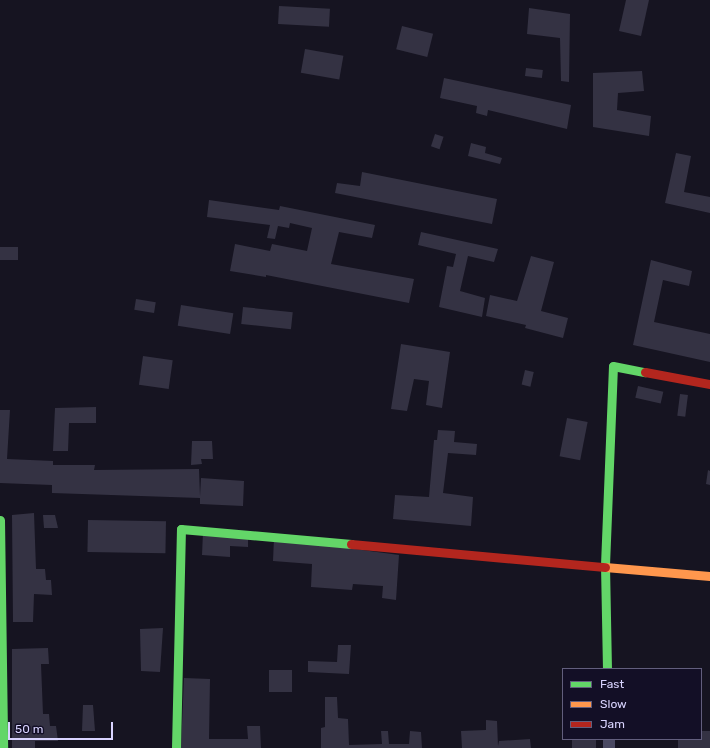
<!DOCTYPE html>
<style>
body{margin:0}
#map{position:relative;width:710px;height:748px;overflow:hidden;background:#161421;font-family:Rubik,sans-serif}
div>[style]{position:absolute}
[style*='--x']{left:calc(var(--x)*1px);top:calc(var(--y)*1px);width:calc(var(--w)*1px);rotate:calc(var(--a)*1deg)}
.building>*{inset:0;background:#343243;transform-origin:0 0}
.street>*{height:12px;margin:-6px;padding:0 6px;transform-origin:6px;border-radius:6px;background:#4a4962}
.fast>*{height:9px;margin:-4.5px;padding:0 4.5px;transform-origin:4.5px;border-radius:4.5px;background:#63d668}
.slow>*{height:9px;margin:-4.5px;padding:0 4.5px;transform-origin:4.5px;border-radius:4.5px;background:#ff974d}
.jam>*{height:9px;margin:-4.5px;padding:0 4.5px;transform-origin:4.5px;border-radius:4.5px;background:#b3261e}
span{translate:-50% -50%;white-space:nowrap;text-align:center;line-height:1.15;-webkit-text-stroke:4px #130f26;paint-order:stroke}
.legend{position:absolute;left:562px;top:668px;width:140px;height:72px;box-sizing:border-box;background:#130f26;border:1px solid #625e7d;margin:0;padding:5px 7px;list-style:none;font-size:12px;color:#d9d4ff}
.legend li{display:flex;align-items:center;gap:8px;height:20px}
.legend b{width:20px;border:1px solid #625e7d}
.scale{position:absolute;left:8px;top:722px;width:105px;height:18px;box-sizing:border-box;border:2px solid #d9d4ff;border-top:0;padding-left:5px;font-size:12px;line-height:14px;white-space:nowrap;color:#d9d4ff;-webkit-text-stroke:3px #130f26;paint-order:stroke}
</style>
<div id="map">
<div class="building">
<div style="clip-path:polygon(626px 0,649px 0,641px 36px,619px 31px)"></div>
<div style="left:279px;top:6px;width:51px;height:18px;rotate:3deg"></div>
<div style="clip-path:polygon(529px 8px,570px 14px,569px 82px,561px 81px,560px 38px,527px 34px)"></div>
<div style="left:402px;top:26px;width:32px;height:24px;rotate:14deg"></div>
<div style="left:305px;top:49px;width:39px;height:24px;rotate:10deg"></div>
<div style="left:526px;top:68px;width:17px;height:8px;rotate:7deg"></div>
<div style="clip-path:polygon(642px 71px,644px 91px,618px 93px,617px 110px,651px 116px,649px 136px,593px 127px,593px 73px)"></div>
<div style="clip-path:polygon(444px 78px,571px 105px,567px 129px,488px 110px,487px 116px,476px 113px,477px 106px,440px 98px)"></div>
<div style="left:435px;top:134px;width:9px;height:13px;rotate:18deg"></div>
<div style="clip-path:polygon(471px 143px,486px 147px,485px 153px,502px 158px,500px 164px,468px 156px)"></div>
<div style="clip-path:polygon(676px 153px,691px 156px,684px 192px,710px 197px,710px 213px,665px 203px)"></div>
<div style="clip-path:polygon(362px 172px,497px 199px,492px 224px,335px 193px,337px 183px,360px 186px)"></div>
<div style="clip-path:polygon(209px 200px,279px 210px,280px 206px,375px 225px,372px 238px,339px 232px,331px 264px,414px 279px,409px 303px,266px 275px,266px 277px,230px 271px,235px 244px,270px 251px,272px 244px,307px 251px,312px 228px,290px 223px,289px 228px,278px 226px,275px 239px,267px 238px,270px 225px,207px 217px)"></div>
<div style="clip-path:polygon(421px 232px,498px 249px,494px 262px,468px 256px,460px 291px,485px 298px,482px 317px,439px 307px,447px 266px,453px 267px,456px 254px,418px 245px)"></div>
<div style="left:0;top:247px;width:18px;height:13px"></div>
<div style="clip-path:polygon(531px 256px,554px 262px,541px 311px,568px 318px,563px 338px,525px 328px,526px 325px,486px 316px,490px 295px,517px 301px)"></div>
<div style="clip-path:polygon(651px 260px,692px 271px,689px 286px,663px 280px,654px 322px,710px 334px,710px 362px,633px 345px)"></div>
<div style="left:136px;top:299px;width:20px;height:11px;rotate:9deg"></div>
<div style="left:181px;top:305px;width:53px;height:21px;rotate:9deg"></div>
<div style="left:243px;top:307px;width:50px;height:17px;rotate:6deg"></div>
<div style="clip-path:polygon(401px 344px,450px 352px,442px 408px,426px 405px,429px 381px,414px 379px,407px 411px,391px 409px)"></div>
<div style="left:143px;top:356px;width:30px;height:29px;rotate:8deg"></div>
<div style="left:525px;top:370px;width:9px;height:15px;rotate:13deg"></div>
<div style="left:638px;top:386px;width:26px;height:12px;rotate:13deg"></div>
<div style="left:680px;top:394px;width:8px;height:22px;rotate:7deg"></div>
<div style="clip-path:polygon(96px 407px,96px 423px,69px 423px,68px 451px,53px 451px,55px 408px)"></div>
<div style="clip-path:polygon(0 410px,10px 410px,7px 459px,53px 461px,53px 465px,95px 465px,94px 470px,199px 469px,200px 496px,201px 478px,244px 481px,243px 506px,200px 504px,200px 498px,52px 493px,52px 485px,0 483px)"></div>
<div style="left:567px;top:418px;width:21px;height:39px;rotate:11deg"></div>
<div style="clip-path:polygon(438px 430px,455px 431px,454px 442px,477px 444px,476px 455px,448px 453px,443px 493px,473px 497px,471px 526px,393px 519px,395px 495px,429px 497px,434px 440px,437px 440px)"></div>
<div style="clip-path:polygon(192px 441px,212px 441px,213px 459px,201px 459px,202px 464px,191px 465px)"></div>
<div style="clip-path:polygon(708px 470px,710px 471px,710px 485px,706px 484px)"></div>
<div style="clip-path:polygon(34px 513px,36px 569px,45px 569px,46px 580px,51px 580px,52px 595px,34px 594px,33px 622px,13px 622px,12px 515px)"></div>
<div style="clip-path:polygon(43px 515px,55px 515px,58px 528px,44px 528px)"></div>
<div style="left:88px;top:520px;width:78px;height:32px;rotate:1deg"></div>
<div style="clip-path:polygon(203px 532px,248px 536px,248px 547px,230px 546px,230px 557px,202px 555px)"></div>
<div style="clip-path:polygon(274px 538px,399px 555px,396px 600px,382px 598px,383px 586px,353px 584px,352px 590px,311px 587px,312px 564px,273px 561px)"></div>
<div style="clip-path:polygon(163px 628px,160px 672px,141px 671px,140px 629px)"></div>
<div style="clip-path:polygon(338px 645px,351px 645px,349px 674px,308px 672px,308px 661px,337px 662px)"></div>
<div style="clip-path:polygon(48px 648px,49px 664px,41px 664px,43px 714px,49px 714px,50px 726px,56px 726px,58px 741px,35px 741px,35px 748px,12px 748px,12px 649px)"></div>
<div style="left:269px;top:670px;width:23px;height:22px"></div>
<div style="clip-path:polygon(184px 678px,210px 679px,209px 739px,248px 739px,247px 726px,260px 726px,261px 748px,181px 748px)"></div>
<div style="clip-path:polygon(325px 697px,337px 697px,338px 718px,348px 719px,349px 745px,382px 744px,381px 731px,388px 731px,389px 744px,409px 744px,410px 731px,421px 732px,422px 748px,321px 748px,321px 728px,325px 727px)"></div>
<div style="clip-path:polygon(83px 705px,93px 705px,95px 731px,82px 731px)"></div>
<div style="clip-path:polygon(486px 720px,497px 721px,498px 746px,499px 741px,530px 739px,531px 748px,462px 748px,461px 731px,486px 730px)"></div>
<div style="clip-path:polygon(701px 731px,710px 731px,710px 748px,678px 748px,678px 739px,701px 739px)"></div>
<div style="left:572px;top:739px;width:24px;height:9px"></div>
</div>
<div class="street">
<div style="--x:609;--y:739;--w:9;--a:90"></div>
</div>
<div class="fast">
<div style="--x:0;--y:520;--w:228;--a:89.2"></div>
<div style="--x:607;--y:669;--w:104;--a:-91.1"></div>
<div style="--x:605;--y:565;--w:199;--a:-87.7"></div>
<div style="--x:613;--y:366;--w:33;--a:11"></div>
<div style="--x:176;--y:748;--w:219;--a:-88.7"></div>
<div style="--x:181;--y:529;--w:171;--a:5"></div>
</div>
<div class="slow">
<div style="--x:605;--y:567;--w:105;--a:4.9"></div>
</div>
<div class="jam">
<div style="--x:645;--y:372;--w:66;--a:10.5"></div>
<div style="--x:351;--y:544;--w:255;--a:5.2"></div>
</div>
<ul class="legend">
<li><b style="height:5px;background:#63d668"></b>Fast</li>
<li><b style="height:5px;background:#ff974d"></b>Slow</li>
<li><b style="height:5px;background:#b3261e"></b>Jam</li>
</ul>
<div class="scale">50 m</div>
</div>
